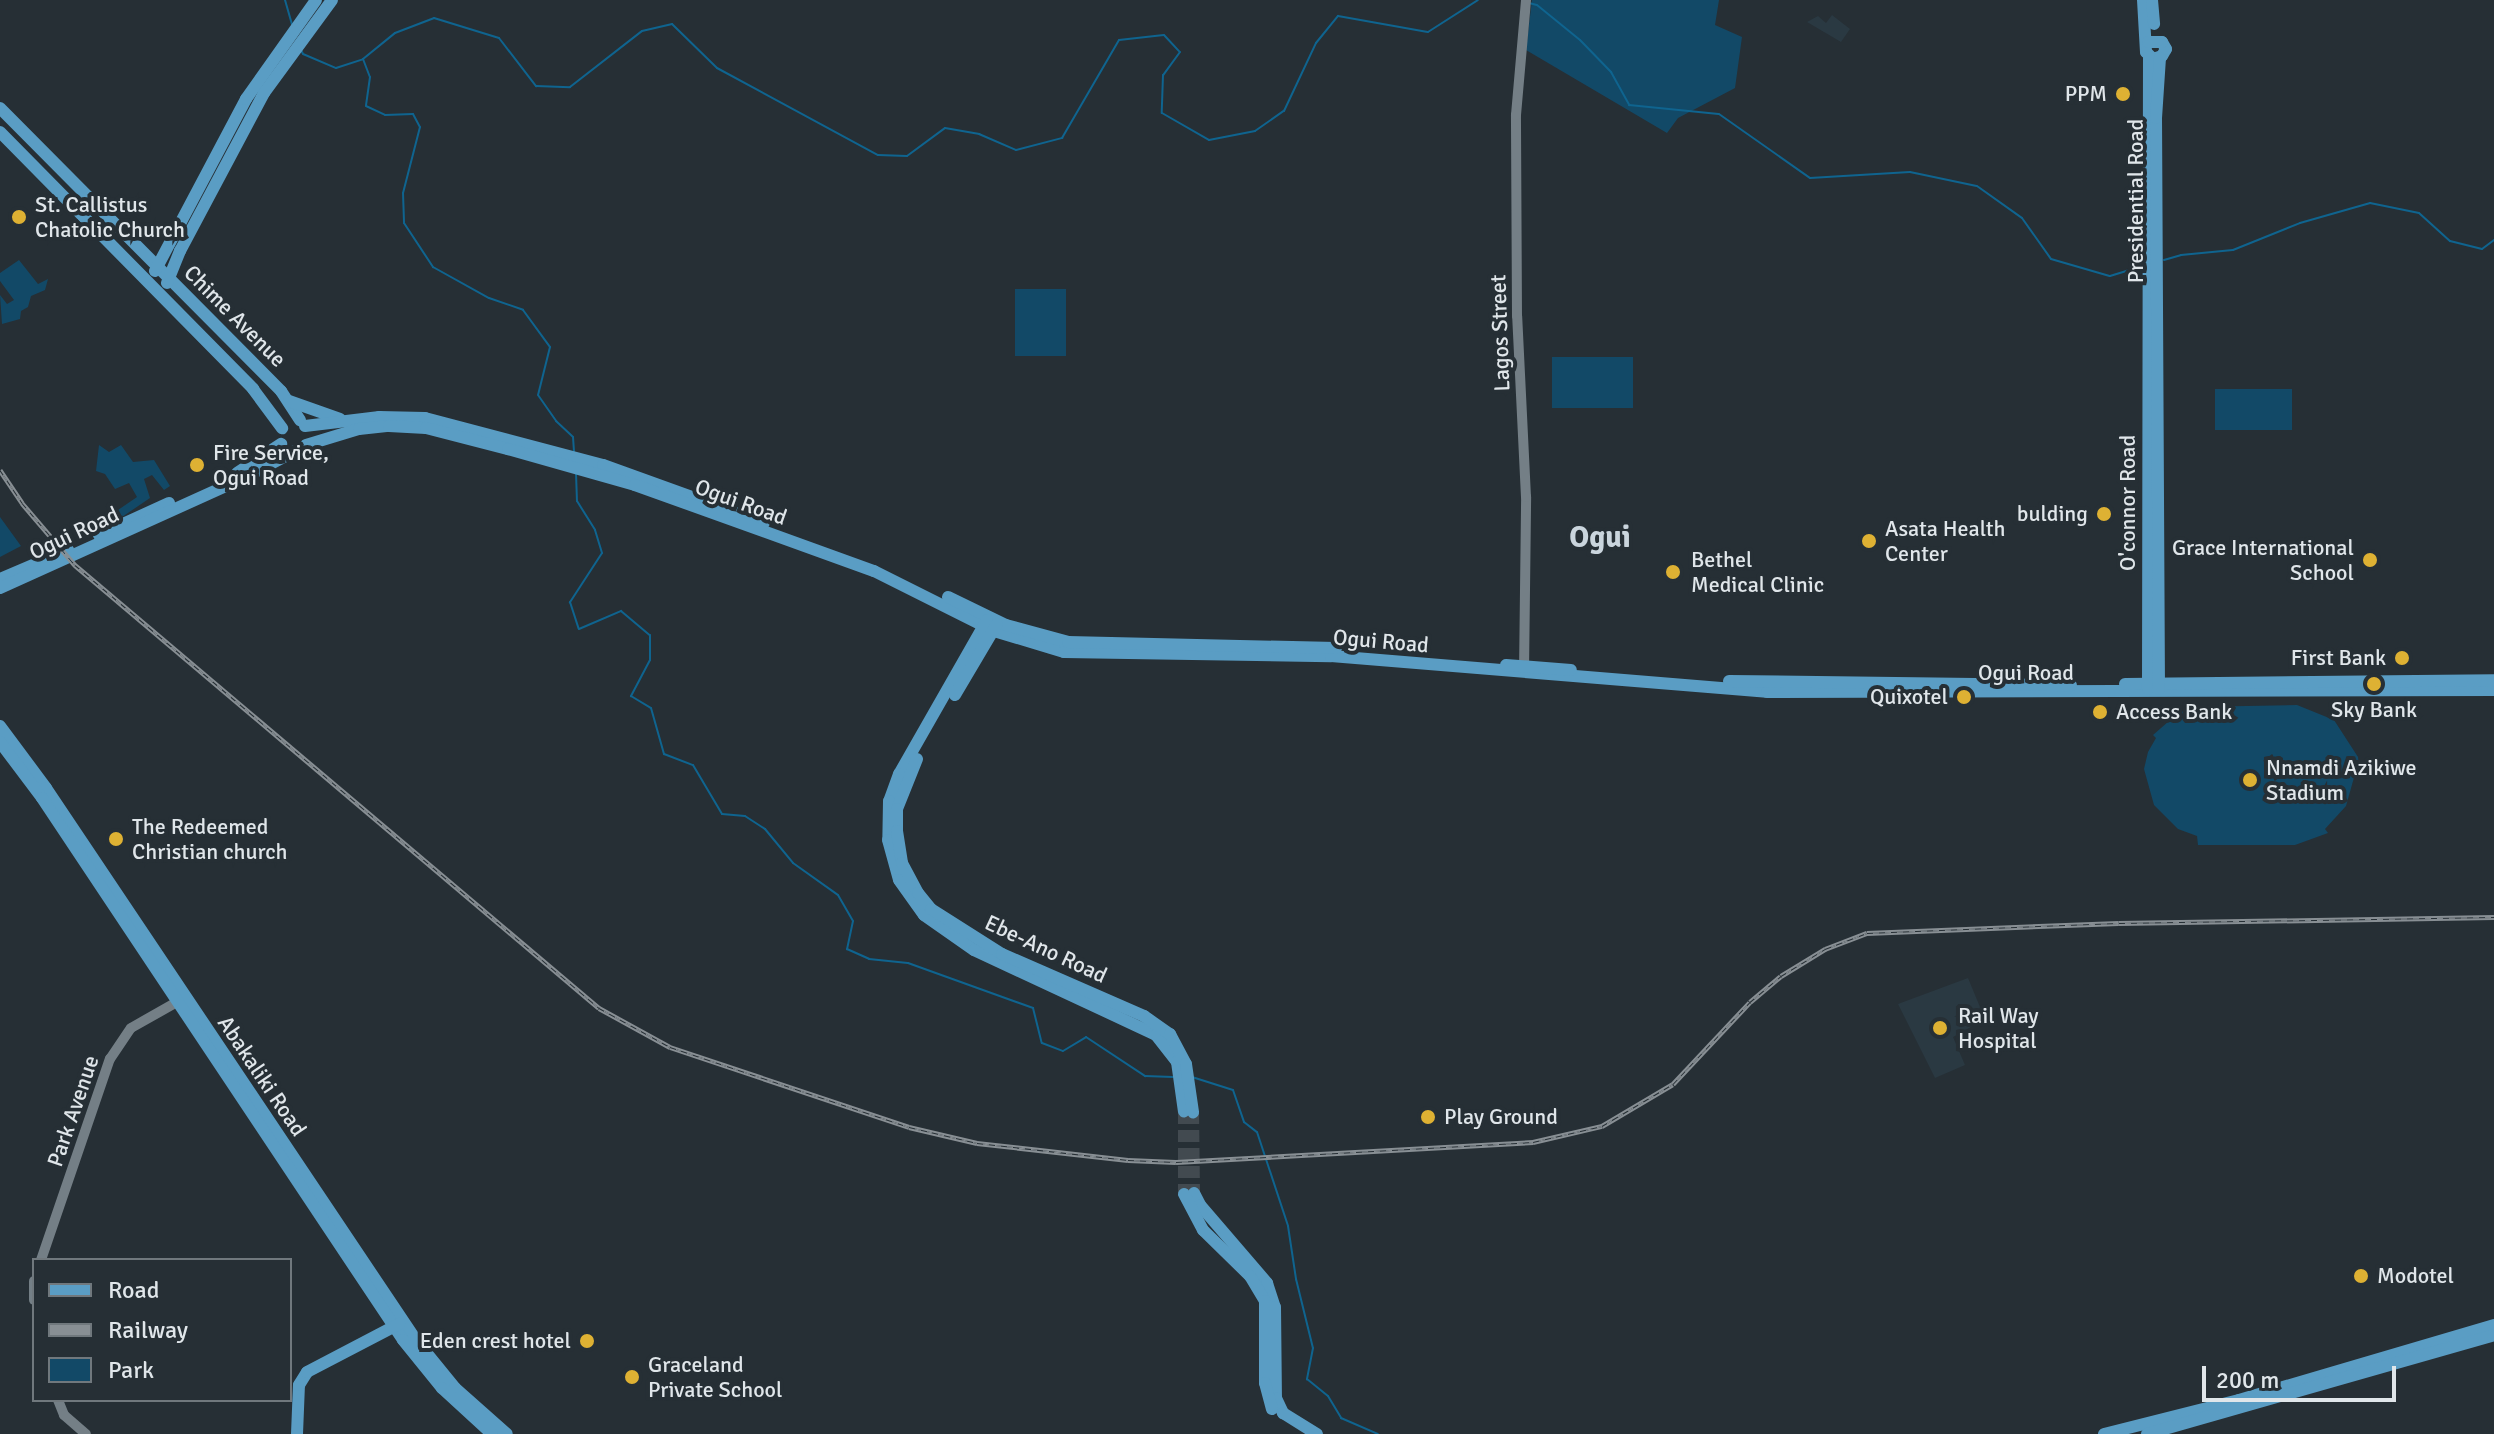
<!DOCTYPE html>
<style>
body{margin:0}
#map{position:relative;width:2494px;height:1434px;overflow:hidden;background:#262f35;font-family:Signika,sans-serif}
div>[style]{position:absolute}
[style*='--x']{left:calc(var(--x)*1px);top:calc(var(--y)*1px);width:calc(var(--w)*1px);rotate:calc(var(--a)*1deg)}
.built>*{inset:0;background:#2a3942}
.green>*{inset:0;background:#124967;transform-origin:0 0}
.stream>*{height:2px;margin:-1px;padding:0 1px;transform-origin:1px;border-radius:1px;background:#0f648f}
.major-tunnel>*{height:12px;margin-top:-6px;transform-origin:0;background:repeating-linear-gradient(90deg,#424a50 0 12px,transparent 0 18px)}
.minor>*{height:10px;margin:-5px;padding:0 5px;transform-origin:5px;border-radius:5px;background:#747f86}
.major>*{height:12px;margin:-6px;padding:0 6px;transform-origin:6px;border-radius:6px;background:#5a9dc4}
.rail>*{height:5px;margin-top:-2.5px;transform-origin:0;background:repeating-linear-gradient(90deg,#262f35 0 6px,#888f94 0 12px);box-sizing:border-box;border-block:2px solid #888f94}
.dots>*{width:22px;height:22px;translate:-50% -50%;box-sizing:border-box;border:4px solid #262f35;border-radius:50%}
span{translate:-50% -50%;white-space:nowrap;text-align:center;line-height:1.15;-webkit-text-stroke:8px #262f35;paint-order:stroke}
.poi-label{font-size:22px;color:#e0e6ea}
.right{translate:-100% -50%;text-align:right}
.left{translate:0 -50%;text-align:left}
.street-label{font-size:22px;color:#e0e6ea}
.district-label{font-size:30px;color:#cad5dd;font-weight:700}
.legend{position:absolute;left:32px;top:1258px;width:260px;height:144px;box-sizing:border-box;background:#262f35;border:2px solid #70787d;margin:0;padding:10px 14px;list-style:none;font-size:24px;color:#e0e6ea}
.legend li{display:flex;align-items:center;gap:16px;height:40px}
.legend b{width:40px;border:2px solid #70787d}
.scale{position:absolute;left:2202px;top:1366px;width:194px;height:36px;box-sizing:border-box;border:4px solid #e0e6ea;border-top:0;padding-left:10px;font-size:24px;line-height:28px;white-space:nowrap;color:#e0e6ea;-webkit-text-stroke:6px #262f35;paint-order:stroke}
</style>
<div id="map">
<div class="built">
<div style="clip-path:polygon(1832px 15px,1850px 29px,1841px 42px,1807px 22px,1818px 16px,1826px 23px)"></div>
<div style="clip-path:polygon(1968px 978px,1985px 1019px,1953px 1037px,1965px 1065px,1935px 1078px,1898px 1004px)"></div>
</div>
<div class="green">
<div style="clip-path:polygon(1532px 0,1719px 0,1715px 25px,1742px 37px,1735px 88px,1678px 118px,1667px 133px,1526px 50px)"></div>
<div style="clip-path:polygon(19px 260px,38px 284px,48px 279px,45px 290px,31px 296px,28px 307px,21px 311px,20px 319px,2px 324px,0 295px,7px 304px,14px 300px,0 281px,0 273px)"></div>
<div style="left:1015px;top:289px;width:51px;height:67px"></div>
<div style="left:1552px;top:357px;width:81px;height:51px"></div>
<div style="left:2292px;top:389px;width:41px;height:77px;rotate:90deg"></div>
<div style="clip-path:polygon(99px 445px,109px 452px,121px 445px,133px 462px,154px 460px,170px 486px,164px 490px,152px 475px,144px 479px,150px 498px,122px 517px,118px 510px,137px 497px,129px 483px,115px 489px,105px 474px,96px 471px)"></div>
<div style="clip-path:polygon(0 517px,21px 546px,0 557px)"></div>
<div style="clip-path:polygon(2297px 705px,2334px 720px,2358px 757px,2360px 773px,2355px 774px,2346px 806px,2325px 829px,2328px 833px,2295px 845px,2198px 845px,2197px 836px,2178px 829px,2154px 805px,2144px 769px,2148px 752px,2156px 738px,2153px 735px,2177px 714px,2192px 707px)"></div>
</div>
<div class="stream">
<div style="--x:285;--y:0;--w:26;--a:74"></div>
<div style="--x:1529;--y:3;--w:8;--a:14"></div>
<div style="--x:1537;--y:5;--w:55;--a:39.1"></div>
<div style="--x:1580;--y:40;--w:45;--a:45.9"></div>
<div style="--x:1611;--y:72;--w:38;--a:61"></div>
<div style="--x:1629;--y:105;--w:90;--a:5.7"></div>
<div style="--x:1719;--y:114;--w:111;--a:35.1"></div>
<div style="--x:1810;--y:178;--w:100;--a:-3.4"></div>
<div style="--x:1910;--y:172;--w:68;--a:11.8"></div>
<div style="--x:1977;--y:186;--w:55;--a:35.4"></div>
<div style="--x:2022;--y:218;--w:50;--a:54.7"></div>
<div style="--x:2051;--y:259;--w:61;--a:16.1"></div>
<div style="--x:2110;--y:276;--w:34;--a:-17"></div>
<div style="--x:301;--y:50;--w:4;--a:63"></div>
<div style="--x:303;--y:54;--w:36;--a:23"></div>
<div style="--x:336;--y:68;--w:28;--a:-18"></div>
<div style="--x:363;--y:59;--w:41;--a:-39.1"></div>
<div style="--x:395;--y:33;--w:42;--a:-21"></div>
<div style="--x:434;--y:18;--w:68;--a:17.1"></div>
<div style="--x:499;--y:38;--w:61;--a:52.4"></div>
<div style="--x:536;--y:86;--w:34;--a:2"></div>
<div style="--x:570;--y:87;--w:91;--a:-37.9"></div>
<div style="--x:642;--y:31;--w:31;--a:-13"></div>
<div style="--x:672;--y:24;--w:63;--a:44.4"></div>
<div style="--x:717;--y:68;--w:183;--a:28.4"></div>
<div style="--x:878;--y:155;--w:29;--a:2"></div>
<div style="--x:907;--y:156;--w:47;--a:-36.4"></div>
<div style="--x:945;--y:128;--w:35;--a:10"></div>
<div style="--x:979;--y:134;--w:40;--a:23.4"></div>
<div style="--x:1016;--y:150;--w:48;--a:-14.6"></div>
<div style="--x:1062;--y:138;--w:113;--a:-59.8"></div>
<div style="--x:1119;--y:40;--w:45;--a:-6.3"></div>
<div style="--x:1164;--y:35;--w:23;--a:47"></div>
<div style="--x:1180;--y:52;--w:29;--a:126"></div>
<div style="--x:1163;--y:75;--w:38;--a:92"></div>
<div style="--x:1162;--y:113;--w:54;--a:29.9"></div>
<div style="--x:1209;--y:140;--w:47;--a:-11.1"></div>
<div style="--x:1255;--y:131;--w:35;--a:-35"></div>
<div style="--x:1284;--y:111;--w:75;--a:-64.8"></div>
<div style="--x:1316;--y:43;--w:35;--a:-51"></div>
<div style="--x:1338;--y:16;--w:91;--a:10.1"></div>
<div style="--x:1428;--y:32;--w:59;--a:-32.6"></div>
<div style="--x:363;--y:59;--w:19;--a:69"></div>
<div style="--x:370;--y:77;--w:29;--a:98"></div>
<div style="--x:366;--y:106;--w:21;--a:25"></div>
<div style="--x:385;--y:115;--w:28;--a:-2"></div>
<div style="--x:413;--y:114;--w:15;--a:62"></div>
<div style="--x:420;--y:127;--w:68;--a:104.4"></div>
<div style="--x:403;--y:193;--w:30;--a:88"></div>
<div style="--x:404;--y:223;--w:53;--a:56.6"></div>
<div style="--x:433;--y:267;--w:64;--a:29"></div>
<div style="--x:489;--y:298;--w:36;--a:19"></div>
<div style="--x:523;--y:310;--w:46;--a:53.9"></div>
<div style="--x:550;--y:347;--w:49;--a:104"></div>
<div style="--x:538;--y:395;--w:32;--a:55"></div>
<div style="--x:556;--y:421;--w:23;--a:43"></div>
<div style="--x:573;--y:437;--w:14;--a:86"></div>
<div style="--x:2164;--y:260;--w:18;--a:-16"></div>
<div style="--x:2181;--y:255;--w:52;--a:-5.5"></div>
<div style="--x:2233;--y:250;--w:72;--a:-21.9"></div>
<div style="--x:2300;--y:223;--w:73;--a:-15.9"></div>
<div style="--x:2370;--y:203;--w:50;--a:11.5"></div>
<div style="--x:2419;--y:213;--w:42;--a:42.1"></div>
<div style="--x:2450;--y:241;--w:33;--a:14"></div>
<div style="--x:2482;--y:249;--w:15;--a:-37"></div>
<div style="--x:576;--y:473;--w:28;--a:88"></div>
<div style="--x:577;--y:501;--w:34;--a:58"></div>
<div style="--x:595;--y:530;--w:24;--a:73"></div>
<div style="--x:602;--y:553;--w:59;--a:123.1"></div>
<div style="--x:570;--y:602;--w:28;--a:72"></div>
<div style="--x:579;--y:629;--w:46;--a:-23.2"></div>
<div style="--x:621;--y:611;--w:38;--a:40"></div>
<div style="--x:650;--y:635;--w:25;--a:90"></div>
<div style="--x:650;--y:660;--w:41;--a:117.8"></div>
<div style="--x:631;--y:696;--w:23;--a:31"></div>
<div style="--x:651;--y:708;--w:48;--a:74.2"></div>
<div style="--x:664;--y:754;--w:31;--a:21"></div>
<div style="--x:693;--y:765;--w:57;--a:59.4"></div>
<div style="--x:722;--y:814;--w:23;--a:5"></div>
<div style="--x:745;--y:816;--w:24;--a:33"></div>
<div style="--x:765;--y:829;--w:44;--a:50.5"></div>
<div style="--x:793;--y:863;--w:55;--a:35.4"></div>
<div style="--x:838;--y:895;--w:30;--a:60"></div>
<div style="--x:853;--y:921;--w:29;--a:102"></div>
<div style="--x:847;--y:949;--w:24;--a:24"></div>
<div style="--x:869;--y:959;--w:39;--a:6"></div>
<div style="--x:908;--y:963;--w:133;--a:19.8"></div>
<div style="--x:1033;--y:1008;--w:36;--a:76"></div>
<div style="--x:1042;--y:1043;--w:22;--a:21"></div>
<div style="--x:1063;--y:1051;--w:27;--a:-31"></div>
<div style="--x:1086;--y:1037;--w:71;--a:33.5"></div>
<div style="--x:1145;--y:1076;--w:28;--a:2"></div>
<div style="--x:1192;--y:1077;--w:43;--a:17.6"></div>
<div style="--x:1233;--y:1090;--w:34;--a:71"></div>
<div style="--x:1244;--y:1122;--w:16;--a:38"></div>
<div style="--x:1257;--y:1132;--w:99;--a:71.7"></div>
<div style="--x:1288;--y:1226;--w:54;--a:81.4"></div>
<div style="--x:1296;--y:1279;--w:71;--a:76.2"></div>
<div style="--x:1313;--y:1348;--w:32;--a:101"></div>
<div style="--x:1307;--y:1379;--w:27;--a:39"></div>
<div style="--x:1328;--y:1396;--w:26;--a:59"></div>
<div style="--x:1341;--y:1418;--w:40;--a:23.4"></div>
</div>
<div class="major-tunnel">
<div style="--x:1184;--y:1112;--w:82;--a:90"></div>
<div style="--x:1193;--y:1112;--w:81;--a:89.3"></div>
</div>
<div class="minor">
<div style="--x:1524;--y:672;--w:175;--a:-89.3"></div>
<div style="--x:1526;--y:497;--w:181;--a:-92.8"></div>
<div style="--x:1517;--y:316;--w:201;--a:-90.3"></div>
<div style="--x:1516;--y:115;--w:115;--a:-85"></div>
<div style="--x:41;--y:1260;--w:213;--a:-71.1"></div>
<div style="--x:110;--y:1059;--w:37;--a:-56"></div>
<div style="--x:131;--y:1028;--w:53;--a:-29.5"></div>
<div style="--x:34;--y:1281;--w:19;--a:90"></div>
<div style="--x:58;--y:1400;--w:16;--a:68"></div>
<div style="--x:64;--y:1415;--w:29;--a:41"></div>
</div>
<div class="major">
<div style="--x:2143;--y:0;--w:52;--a:86.7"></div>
<div style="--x:2146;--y:52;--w:10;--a:45"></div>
<div style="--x:2153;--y:59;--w:9;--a:-18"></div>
<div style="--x:2162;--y:56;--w:8;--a:-60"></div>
<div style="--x:2166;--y:49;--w:8;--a:-120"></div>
<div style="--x:2162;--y:42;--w:14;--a:180"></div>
<div style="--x:2152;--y:0;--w:24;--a:85"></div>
<div style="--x:0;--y:108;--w:399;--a:45.2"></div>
<div style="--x:281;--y:391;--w:35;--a:57"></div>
<div style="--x:0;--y:132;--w:361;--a:45.4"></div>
<div style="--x:253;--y:389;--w:49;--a:53.4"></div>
<div style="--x:155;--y:271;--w:195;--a:-62.1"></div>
<div style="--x:246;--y:99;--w:121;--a:-54.7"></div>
<div style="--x:167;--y:283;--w:35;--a:-68"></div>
<div style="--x:180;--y:251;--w:179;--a:-62"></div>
<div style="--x:264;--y:93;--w:115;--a:-53.8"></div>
<div style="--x:289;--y:401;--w:54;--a:19.4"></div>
<div style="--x:305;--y:426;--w:75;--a:-6.9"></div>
<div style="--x:379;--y:417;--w:46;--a:1.2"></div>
<div style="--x:425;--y:418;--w:184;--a:14.8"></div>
<div style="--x:603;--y:465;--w:171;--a:19.8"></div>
<div style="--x:306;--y:445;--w:55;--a:-16.8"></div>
<div style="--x:359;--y:429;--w:30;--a:-6"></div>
<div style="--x:389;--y:426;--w:37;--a:3"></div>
<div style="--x:426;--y:428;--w:85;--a:14.4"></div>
<div style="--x:508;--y:449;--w:132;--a:15.8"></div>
<div style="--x:635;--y:485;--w:254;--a:19.8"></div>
<div style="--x:874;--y:571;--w:134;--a:26.6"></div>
<div style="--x:994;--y:631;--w:73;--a:16.7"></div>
<div style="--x:1064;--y:652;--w:267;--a:0.9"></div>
<div style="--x:1331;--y:656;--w:437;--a:4.7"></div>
<div style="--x:1767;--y:692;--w:727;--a:-0.16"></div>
<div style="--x:237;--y:473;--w:53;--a:-33.4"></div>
<div style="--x:99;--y:535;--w:77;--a:-24.6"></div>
<div style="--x:0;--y:579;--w:74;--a:-23.1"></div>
<div style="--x:0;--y:588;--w:272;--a:-24.3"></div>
<div style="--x:248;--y:476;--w:53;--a:-28"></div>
<div style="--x:948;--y:597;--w:64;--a:25.8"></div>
<div style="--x:1006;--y:625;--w:64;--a:15.3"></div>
<div style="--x:1068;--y:642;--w:268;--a:1.3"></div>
<div style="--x:987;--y:620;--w:177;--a:119.7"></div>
<div style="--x:899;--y:774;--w:29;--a:110"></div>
<div style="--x:889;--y:801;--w:39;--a:91"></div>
<div style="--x:888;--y:840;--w:41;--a:74.6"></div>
<div style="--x:899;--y:880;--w:43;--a:54.5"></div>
<div style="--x:924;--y:915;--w:61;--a:35"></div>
<div style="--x:974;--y:950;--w:201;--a:25"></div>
<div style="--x:1156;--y:1035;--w:34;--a:52"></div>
<div style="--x:1177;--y:1062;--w:50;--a:82"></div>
<div style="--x:1506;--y:665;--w:65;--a:4.4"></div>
<div style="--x:1729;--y:681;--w:342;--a:0.7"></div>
<div style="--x:2125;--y:684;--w:369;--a:-0.6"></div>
<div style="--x:2148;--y:689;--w:632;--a:-89.91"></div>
<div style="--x:2159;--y:689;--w:571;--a:-90.3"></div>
<div style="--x:2156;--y:118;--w:60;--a:-86.2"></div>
<div style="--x:955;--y:695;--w:82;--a:-59.4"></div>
<div style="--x:0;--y:726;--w:77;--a:53.4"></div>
<div style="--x:46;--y:788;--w:665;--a:56.17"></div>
<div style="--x:416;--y:1340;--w:62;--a:50.9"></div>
<div style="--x:455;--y:1388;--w:69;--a:41.5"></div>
<div style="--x:0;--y:742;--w:70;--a:53.1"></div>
<div style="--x:42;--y:798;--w:651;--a:56.33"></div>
<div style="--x:403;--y:1340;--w:62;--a:50.9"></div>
<div style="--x:442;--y:1388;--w:68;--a:42.6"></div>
<div style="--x:917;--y:759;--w:54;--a:111.8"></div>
<div style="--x:897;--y:809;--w:22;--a:90"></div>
<div style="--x:897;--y:831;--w:32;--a:81"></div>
<div style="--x:902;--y:863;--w:34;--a:62"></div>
<div style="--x:918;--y:893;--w:21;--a:51"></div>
<div style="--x:931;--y:909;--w:84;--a:32.4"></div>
<div style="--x:1002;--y:954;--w:155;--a:23.6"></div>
<div style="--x:1144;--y:1016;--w:32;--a:35"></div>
<div style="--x:1170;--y:1034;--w:34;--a:62"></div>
<div style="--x:1186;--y:1064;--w:49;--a:81.7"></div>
<div style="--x:1194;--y:1193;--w:13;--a:63"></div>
<div style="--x:1200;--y:1205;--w:103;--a:49.3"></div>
<div style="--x:1267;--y:1283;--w:25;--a:72"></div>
<div style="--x:1275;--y:1307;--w:91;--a:89.4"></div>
<div style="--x:1276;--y:1398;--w:17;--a:65"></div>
<div style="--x:1283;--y:1413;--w:40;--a:32"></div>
<div style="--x:1184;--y:1194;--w:41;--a:62.2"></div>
<div style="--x:1203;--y:1230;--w:66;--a:44.4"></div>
<div style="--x:1250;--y:1276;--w:29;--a:59"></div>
<div style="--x:1265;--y:1301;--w:82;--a:90"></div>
<div style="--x:1265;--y:1383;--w:27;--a:75"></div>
<div style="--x:297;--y:1434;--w:49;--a:-87.7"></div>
<div style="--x:299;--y:1385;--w:15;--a:-58"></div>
<div style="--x:307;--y:1372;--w:104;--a:-27.6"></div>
<div style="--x:2104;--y:1434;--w:139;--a:-14.1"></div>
<div style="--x:2239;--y:1400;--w:266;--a:-16.4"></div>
<div style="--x:2147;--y:1434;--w:361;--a:-15.9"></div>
</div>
<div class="rail">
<div style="--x:0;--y:470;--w:40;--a:56"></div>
<div style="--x:22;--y:503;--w:82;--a:49.5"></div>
<div style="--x:75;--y:565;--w:686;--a:40.21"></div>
<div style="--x:599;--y:1008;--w:81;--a:28.8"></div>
<div style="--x:670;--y:1047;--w:252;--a:18.5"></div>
<div style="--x:909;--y:1127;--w:70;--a:13.2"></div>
<div style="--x:977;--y:1143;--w:152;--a:6.4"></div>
<div style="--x:1128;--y:1160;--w:48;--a:2.4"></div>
<div style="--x:1176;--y:1162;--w:358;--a:-3.2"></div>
<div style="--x:1533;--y:1142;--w:71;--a:-13.1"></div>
<div style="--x:1602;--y:1126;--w:82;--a:-30.6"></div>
<div style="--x:1673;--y:1084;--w:112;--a:-46.8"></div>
<div style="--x:1750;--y:1002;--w:40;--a:-40"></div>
<div style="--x:1781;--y:976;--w:52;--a:-31.5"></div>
<div style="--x:1825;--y:949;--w:45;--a:-20.9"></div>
<div style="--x:1867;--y:933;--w:252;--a:-2.3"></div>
<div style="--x:2119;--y:923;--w:375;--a:-0.9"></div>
</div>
<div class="dots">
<div style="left:2123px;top:94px;background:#deb133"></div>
<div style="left:19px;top:217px;background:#deb133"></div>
<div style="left:197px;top:465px;background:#deb133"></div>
<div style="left:2104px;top:514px;background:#deb133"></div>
<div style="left:1869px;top:541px;background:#deb133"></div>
<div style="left:2370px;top:560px;background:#deb133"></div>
<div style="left:1673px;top:572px;background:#deb133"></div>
<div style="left:2402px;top:658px;background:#deb133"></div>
<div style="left:2374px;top:684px;background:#deb133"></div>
<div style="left:1964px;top:697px;background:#deb133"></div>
<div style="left:2100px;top:712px;background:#deb133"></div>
<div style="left:2250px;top:780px;background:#deb133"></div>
<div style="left:116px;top:839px;background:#deb133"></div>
<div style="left:1940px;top:1028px;background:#deb133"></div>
<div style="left:1428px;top:1117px;background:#deb133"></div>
<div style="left:2361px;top:1276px;background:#deb133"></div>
<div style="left:587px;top:1341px;background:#deb133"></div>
<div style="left:632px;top:1377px;background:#deb133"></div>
</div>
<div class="poi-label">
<span class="right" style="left:2107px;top:94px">PPM</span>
<span class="left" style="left:35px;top:217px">St. Callistus<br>Chatolic Church</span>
<span class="left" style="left:213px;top:465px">Fire Service,<br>Ogui Road</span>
<span class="right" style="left:2088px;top:514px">bulding</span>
<span class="left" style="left:1885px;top:541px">Asata Health<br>Center</span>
<span class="right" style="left:2354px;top:560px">Grace International<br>School</span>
<span class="left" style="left:1691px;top:572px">Bethel<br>Medical Clinic</span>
<span class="right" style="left:2386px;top:658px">First Bank</span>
<span class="right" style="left:1948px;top:697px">Quixotel</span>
<span style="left:2374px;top:710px">Sky Bank</span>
<span class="left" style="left:2116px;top:712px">Access Bank</span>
<span class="left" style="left:2266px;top:780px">Nnamdi Azikiwe<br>Stadium</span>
<span class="left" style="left:132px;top:839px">The Redeemed<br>Christian church</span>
<span class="left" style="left:1958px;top:1028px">Rail Way<br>Hospital</span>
<span class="left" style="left:1444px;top:1117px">Play Ground</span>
<span class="left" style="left:2377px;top:1276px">Modotel</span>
<span class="right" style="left:571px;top:1341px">Eden crest hotel</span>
<span class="left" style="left:648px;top:1377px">Graceland<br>Private School</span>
</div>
<div class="street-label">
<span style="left:2136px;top:201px;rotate:-90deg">Presidential Road</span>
<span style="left:235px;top:316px;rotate:45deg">Chime Avenue</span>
<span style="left:1500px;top:333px;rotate:-92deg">Lagos Street</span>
<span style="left:741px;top:502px;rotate:20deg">Ogui Road</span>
<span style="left:2128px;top:503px;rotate:-90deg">O'connor Road</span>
<span style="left:74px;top:533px;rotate:-25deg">Ogui Road</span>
<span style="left:1381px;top:641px;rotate:5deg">Ogui Road</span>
<span style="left:2026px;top:673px">Ogui Road</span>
<span style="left:1046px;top:949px;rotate:25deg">Ebe-Ano Road</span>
<span style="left:262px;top:1076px;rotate:56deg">Abakaliki Road</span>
<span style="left:73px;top:1111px;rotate:-71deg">Park Avenue</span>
</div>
<div class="district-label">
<span style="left:1600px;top:538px">Ogui</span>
</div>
<ul class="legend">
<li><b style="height:10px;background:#5a9dc4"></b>Road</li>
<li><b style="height:10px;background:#888f94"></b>Railway</li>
<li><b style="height:22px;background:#124967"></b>Park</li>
</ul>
<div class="scale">200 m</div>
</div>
